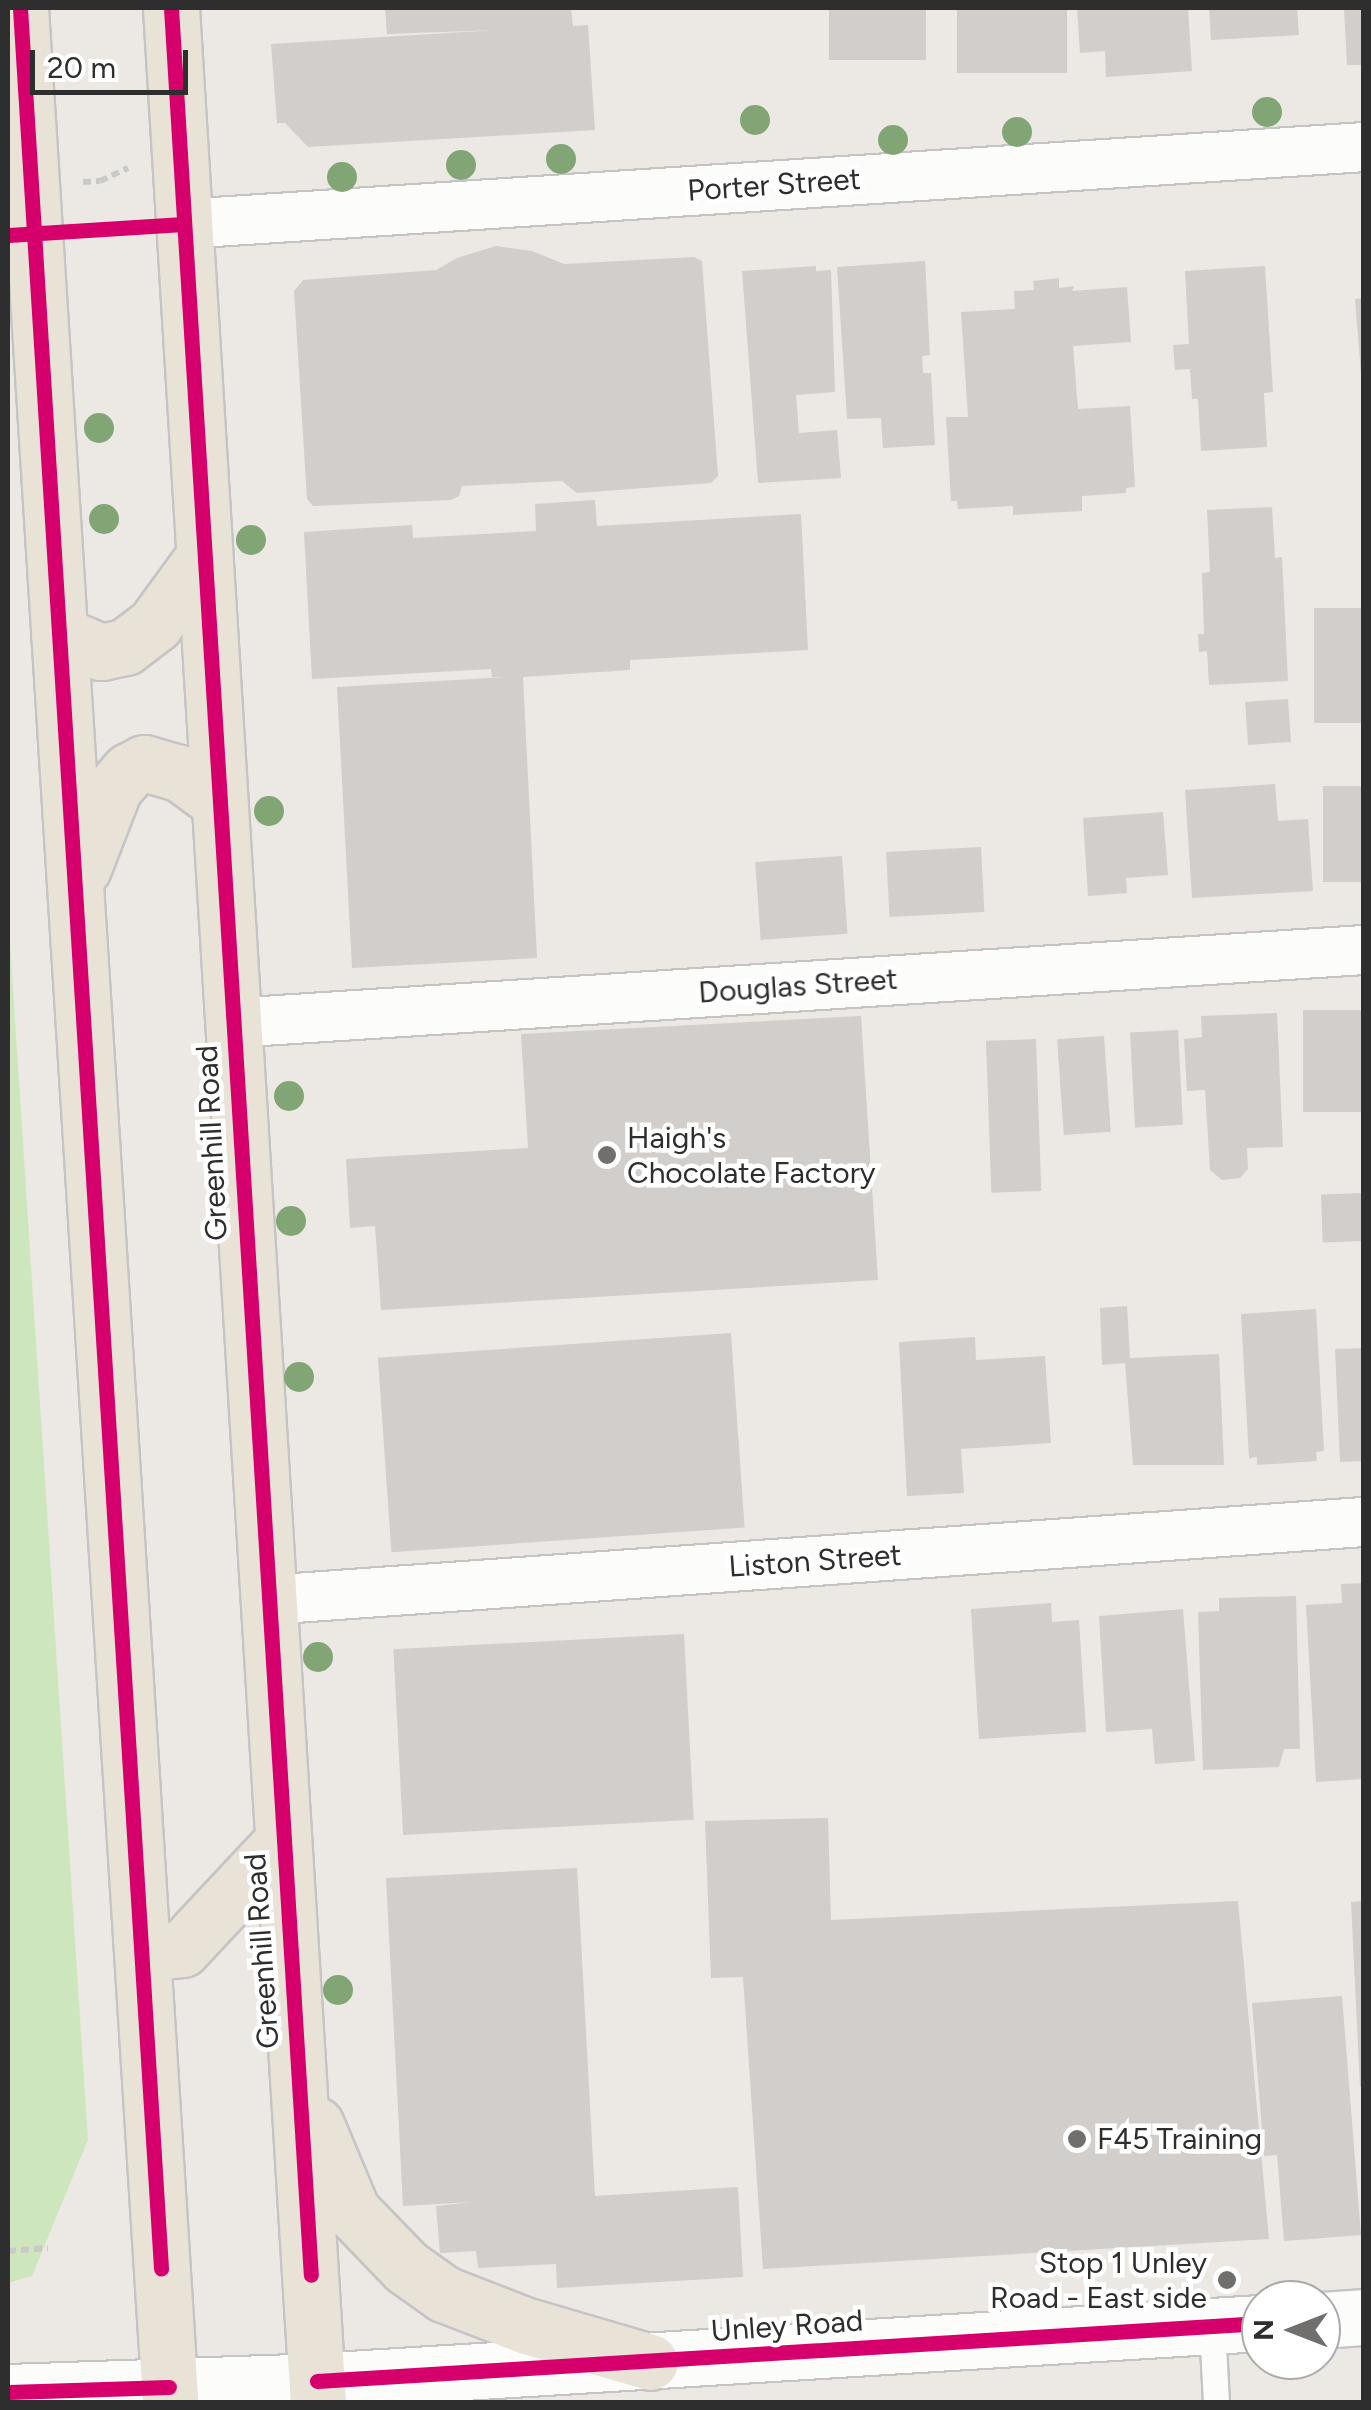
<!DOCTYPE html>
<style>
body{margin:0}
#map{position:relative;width:1371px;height:2410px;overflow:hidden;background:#ece8e4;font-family:Figtree,sans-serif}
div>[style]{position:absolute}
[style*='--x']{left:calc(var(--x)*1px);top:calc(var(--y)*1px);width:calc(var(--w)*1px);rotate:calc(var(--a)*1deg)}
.green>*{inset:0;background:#cee6be}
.building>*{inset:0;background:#d1cecb;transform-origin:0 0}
.path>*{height:6px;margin-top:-3px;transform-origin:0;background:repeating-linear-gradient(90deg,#c9c9c8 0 8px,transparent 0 13px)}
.roads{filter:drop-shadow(2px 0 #c5c4c5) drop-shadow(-2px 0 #c5c4c5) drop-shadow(0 2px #c5c4c5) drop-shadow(0 -2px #c5c4c5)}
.service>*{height:25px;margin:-12.5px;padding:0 12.5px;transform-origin:12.5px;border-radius:12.5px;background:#fcfcfb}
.minor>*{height:48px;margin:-24px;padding:0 24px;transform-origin:24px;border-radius:24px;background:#fcfcfb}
.secondary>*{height:55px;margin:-27.5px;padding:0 27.5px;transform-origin:27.5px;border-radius:27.5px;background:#fcfcfb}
.trunk>*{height:55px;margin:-27.5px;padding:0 27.5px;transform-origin:27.5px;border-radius:27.5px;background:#e9e2d6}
.cycleway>*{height:15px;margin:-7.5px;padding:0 7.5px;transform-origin:7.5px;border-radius:7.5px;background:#d6006c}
.trees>*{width:30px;height:30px;margin:-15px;border-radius:50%;background:#82a575}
.dots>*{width:28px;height:28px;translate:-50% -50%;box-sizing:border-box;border:5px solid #fff;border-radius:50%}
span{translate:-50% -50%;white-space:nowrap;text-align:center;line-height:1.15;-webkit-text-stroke:9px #fff;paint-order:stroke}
.street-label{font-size:30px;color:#2e2e2e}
.poi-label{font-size:30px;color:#2e2e2e}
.left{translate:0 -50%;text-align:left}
.right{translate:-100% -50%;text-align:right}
.frame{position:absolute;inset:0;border:10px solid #2e2e2e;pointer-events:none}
.north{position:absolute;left:1241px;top:2280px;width:100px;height:100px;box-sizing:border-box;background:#fff;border:2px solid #ababab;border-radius:50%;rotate:270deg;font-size:28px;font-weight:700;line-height:40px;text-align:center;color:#2e2e2e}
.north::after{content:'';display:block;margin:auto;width:35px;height:45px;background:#706f6e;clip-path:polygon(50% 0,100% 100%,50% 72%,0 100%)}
.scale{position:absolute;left:30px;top:50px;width:158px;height:45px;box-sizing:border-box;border:5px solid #2e2e2e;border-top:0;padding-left:12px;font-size:30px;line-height:35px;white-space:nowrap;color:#2e2e2e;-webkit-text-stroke:8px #fff;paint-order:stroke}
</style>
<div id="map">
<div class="green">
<div style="clip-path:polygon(8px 913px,88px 2140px,32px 2276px,8px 2283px)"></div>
</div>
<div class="building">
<div style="clip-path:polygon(385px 8px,571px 8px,573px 26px,588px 25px,595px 130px,308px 147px,285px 123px,277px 123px,271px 44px,496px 30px,387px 34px)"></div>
<div style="left:829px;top:8px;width:97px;height:52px"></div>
<div style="left:957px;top:8px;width:110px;height:65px"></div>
<div style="clip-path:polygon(1077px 8px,1188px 8px,1192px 71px,1106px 77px,1105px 51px,1080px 53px)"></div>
<div style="clip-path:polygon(1209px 8px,1297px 8px,1299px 35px,1211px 40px)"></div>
<div style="clip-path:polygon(1344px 8px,1364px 8px,1364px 65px,1347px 65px)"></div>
<div style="clip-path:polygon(496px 246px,532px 251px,564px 264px,694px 257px,702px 261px,718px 476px,711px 483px,577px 493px,562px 481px,462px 486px,459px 496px,451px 500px,313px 506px,307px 499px,294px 291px,303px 280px,436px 270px,457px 258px)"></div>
<div style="clip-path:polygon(925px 261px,930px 355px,922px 356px,923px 373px,931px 373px,935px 445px,883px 448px,881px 418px,847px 419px,837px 267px)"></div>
<div style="clip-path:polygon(816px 266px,816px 271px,831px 270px,835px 392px,796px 395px,799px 433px,837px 430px,841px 478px,758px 483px,742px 271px)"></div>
<div style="clip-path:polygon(1265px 266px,1273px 392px,1264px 393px,1267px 447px,1201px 451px,1198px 399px,1192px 399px,1190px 369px,1175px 370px,1173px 345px,1189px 344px,1185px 271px)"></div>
<div style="clip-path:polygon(1059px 278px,1059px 288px,1074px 286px,1072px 291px,1127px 287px,1131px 342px,1073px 346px,1078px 409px,1130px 406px,1135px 487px,1126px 488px,1126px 493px,1082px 496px,1082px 511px,1013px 515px,1013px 506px,958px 509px,957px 501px,951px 501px,946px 417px,968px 417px,961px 312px,1015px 309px,1014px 291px,1034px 290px,1033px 281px)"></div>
<div style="clip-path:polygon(1364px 298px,1364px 373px,1361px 374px,1355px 299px)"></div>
<div style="clip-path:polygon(595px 500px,597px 526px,801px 514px,808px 650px,630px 660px,630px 670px,523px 677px,537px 958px,352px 968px,337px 687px,506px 677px,492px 677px,491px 669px,312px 679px,304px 532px,412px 525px,413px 538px,536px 531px,535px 504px)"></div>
<div style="clip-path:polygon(1272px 507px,1275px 558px,1282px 557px,1288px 681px,1209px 685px,1207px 651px,1199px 652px,1198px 634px,1204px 634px,1202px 573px,1210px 572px,1207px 510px)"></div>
<div style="left:1364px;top:608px;width:115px;height:50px;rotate:90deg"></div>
<div style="left:1288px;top:699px;width:43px;height:43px;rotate:86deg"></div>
<div style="clip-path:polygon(1275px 784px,1278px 821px,1308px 819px,1313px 891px,1192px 898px,1185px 790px)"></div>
<div style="left:1364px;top:786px;width:96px;height:41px;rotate:90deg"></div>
<div style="clip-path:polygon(1163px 812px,1168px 875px,1126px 878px,1127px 893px,1088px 896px,1083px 818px)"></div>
<div style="left:981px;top:847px;width:65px;height:95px;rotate:87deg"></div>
<div style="left:842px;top:856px;width:78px;height:87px;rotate:86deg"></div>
<div style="left:1364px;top:1010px;width:102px;height:61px;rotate:90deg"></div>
<div style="clip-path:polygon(1277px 1013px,1283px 1147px,1247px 1148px,1248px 1169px,1240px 1178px,1222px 1180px,1210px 1170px,1205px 1090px,1187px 1091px,1184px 1039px,1202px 1037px,1201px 1016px)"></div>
<div style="clip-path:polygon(861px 1016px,878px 1280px,381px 1310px,375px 1226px,350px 1228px,346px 1159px,528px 1148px,521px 1034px)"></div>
<div style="left:1178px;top:1030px;width:95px;height:48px;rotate:87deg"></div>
<div style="left:1104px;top:1036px;width:96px;height:47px;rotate:86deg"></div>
<div style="left:1036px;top:1039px;width:152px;height:50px;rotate:88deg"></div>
<div style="left:1362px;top:1193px;width:48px;height:41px;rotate:88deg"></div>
<div style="clip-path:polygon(1127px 1306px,1130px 1358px,1219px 1354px,1224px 1465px,1133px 1465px,1125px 1363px,1102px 1365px,1100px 1308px)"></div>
<div style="clip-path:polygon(1316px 1309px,1324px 1451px,1316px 1452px,1317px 1461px,1257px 1465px,1257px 1457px,1249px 1458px,1241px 1314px)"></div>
<div style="left:731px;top:1333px;width:195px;height:354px;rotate:86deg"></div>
<div style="clip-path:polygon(975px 1337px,976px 1360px,1045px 1356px,1051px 1443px,961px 1449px,964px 1493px,907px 1496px,899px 1342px)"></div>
<div style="clip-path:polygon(1364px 1348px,1364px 1461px,1340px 1462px,1335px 1349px)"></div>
<div style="clip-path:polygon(1364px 1583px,1364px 1779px,1316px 1782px,1306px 1605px,1342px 1603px,1341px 1584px)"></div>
<div style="clip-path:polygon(1296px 1596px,1300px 1749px,1284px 1749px,1279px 1767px,1203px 1770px,1198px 1612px,1219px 1611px,1219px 1598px)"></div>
<div style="clip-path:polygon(1051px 1603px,1052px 1622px,1079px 1620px,1086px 1732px,979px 1739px,971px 1609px)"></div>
<div style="clip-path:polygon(1183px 1609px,1195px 1761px,1155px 1764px,1152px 1729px,1106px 1732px,1099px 1616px)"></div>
<div style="left:684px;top:1634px;width:186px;height:291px;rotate:87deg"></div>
<div style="clip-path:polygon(828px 1818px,831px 1920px,1238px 1901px,1269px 2239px,763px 2269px,743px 1977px,711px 1978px,705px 1821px)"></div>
<div style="clip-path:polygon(577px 1868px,595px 2196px,738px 2187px,743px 2277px,557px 2288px,556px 2264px,478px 2268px,476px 2251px,440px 2253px,436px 2206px,473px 2202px,403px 2206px,386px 1878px)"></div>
<div style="clip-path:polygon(1364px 1901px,1364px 2087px,1360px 2087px,1351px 1902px)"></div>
<div style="clip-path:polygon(1342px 1996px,1361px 2235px,1284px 2241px,1277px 2155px,1264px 2156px,1252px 2003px)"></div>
</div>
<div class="path">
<div style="--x:83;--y:182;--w:17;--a:-3"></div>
<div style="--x:100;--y:181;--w:31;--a:-25"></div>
<div style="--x:8;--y:2251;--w:40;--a:-4.3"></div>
</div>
<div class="roads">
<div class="service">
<div style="--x:1212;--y:2326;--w:76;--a:87"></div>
</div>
<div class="minor">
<div style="--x:184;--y:224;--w:1183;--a:-3.73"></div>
<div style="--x:232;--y:1023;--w:1134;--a:-3.69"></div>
<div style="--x:267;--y:1600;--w:1100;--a:-4.07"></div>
</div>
<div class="secondary">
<div style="--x:1321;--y:2320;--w:43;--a:-4"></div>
<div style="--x:8;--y:2392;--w:309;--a:-2"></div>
<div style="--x:317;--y:2381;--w:946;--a:-3.52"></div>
</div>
<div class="trunk">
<div style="--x:20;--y:8;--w:2399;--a:86.41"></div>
<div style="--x:171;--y:8;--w:2399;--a:86.49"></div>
<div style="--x:59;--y:634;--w:46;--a:23.2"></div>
<div style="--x:101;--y:652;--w:25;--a:-12"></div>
<div style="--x:125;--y:647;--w:38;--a:-37"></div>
<div style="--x:155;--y:624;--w:82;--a:-54"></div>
<div style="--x:83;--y:868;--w:86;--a:-68.8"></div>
<div style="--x:114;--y:788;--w:23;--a:-49"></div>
<div style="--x:129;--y:771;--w:17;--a:-28"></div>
<div style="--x:144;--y:763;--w:37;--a:16"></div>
<div style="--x:180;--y:773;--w:47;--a:36.4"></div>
<div style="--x:141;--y:1937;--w:24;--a:35"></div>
<div style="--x:161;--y:1951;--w:21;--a:-5"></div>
<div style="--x:182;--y:1949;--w:148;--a:-46.9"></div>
<div style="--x:316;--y:2125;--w:93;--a:67.3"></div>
<div style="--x:352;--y:2211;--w:78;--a:46"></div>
<div style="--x:406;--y:2267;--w:47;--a:35.4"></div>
<div style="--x:444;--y:2294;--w:89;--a:21.1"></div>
<div style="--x:527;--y:2326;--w:128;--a:16.3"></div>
</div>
</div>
<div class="cycleway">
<div style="--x:20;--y:8;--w:2265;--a:86.43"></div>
<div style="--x:171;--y:8;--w:2271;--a:86.47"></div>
<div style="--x:8;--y:235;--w:176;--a:-3.6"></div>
<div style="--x:317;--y:2381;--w:946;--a:-3.52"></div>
<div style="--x:8;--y:2392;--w:161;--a:-1.8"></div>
</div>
<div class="trees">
<div style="left:1267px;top:112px"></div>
<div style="left:755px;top:120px"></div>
<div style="left:1017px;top:132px"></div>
<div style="left:893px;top:140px"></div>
<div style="left:561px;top:159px"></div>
<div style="left:461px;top:165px"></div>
<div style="left:342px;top:177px"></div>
<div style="left:99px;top:428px"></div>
<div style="left:104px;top:519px"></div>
<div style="left:251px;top:540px"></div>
<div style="left:269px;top:811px"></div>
<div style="left:289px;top:1096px"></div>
<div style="left:291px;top:1221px"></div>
<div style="left:299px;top:1377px"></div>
<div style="left:318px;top:1657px"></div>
<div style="left:338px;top:1990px"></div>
</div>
<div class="dots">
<div style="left:607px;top:1155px;background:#706f6e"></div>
<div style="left:1077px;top:2139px;background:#706f6e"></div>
<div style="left:1227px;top:2280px;background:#706f6e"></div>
</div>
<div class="street-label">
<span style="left:774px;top:185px;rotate:-4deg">Porter Street</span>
<span style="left:798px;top:986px;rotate:-4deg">Douglas Street</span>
<span style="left:212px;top:1143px;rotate:-93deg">Greenhill Road</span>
<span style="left:815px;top:1561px;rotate:-4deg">Liston Street</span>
<span style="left:262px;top:1951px;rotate:-94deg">Greenhill Road</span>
<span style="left:787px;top:2326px;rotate:-4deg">Unley Road</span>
</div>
<div class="poi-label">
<span class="left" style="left:627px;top:1155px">Haigh's<br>Chocolate Factory</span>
<span class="left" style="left:1097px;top:2139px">F45 Training</span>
<span class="right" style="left:1207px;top:2280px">Stop 1 Unley<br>Road - East side</span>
</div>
<div class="frame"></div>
<div class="north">N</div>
<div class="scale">20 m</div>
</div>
